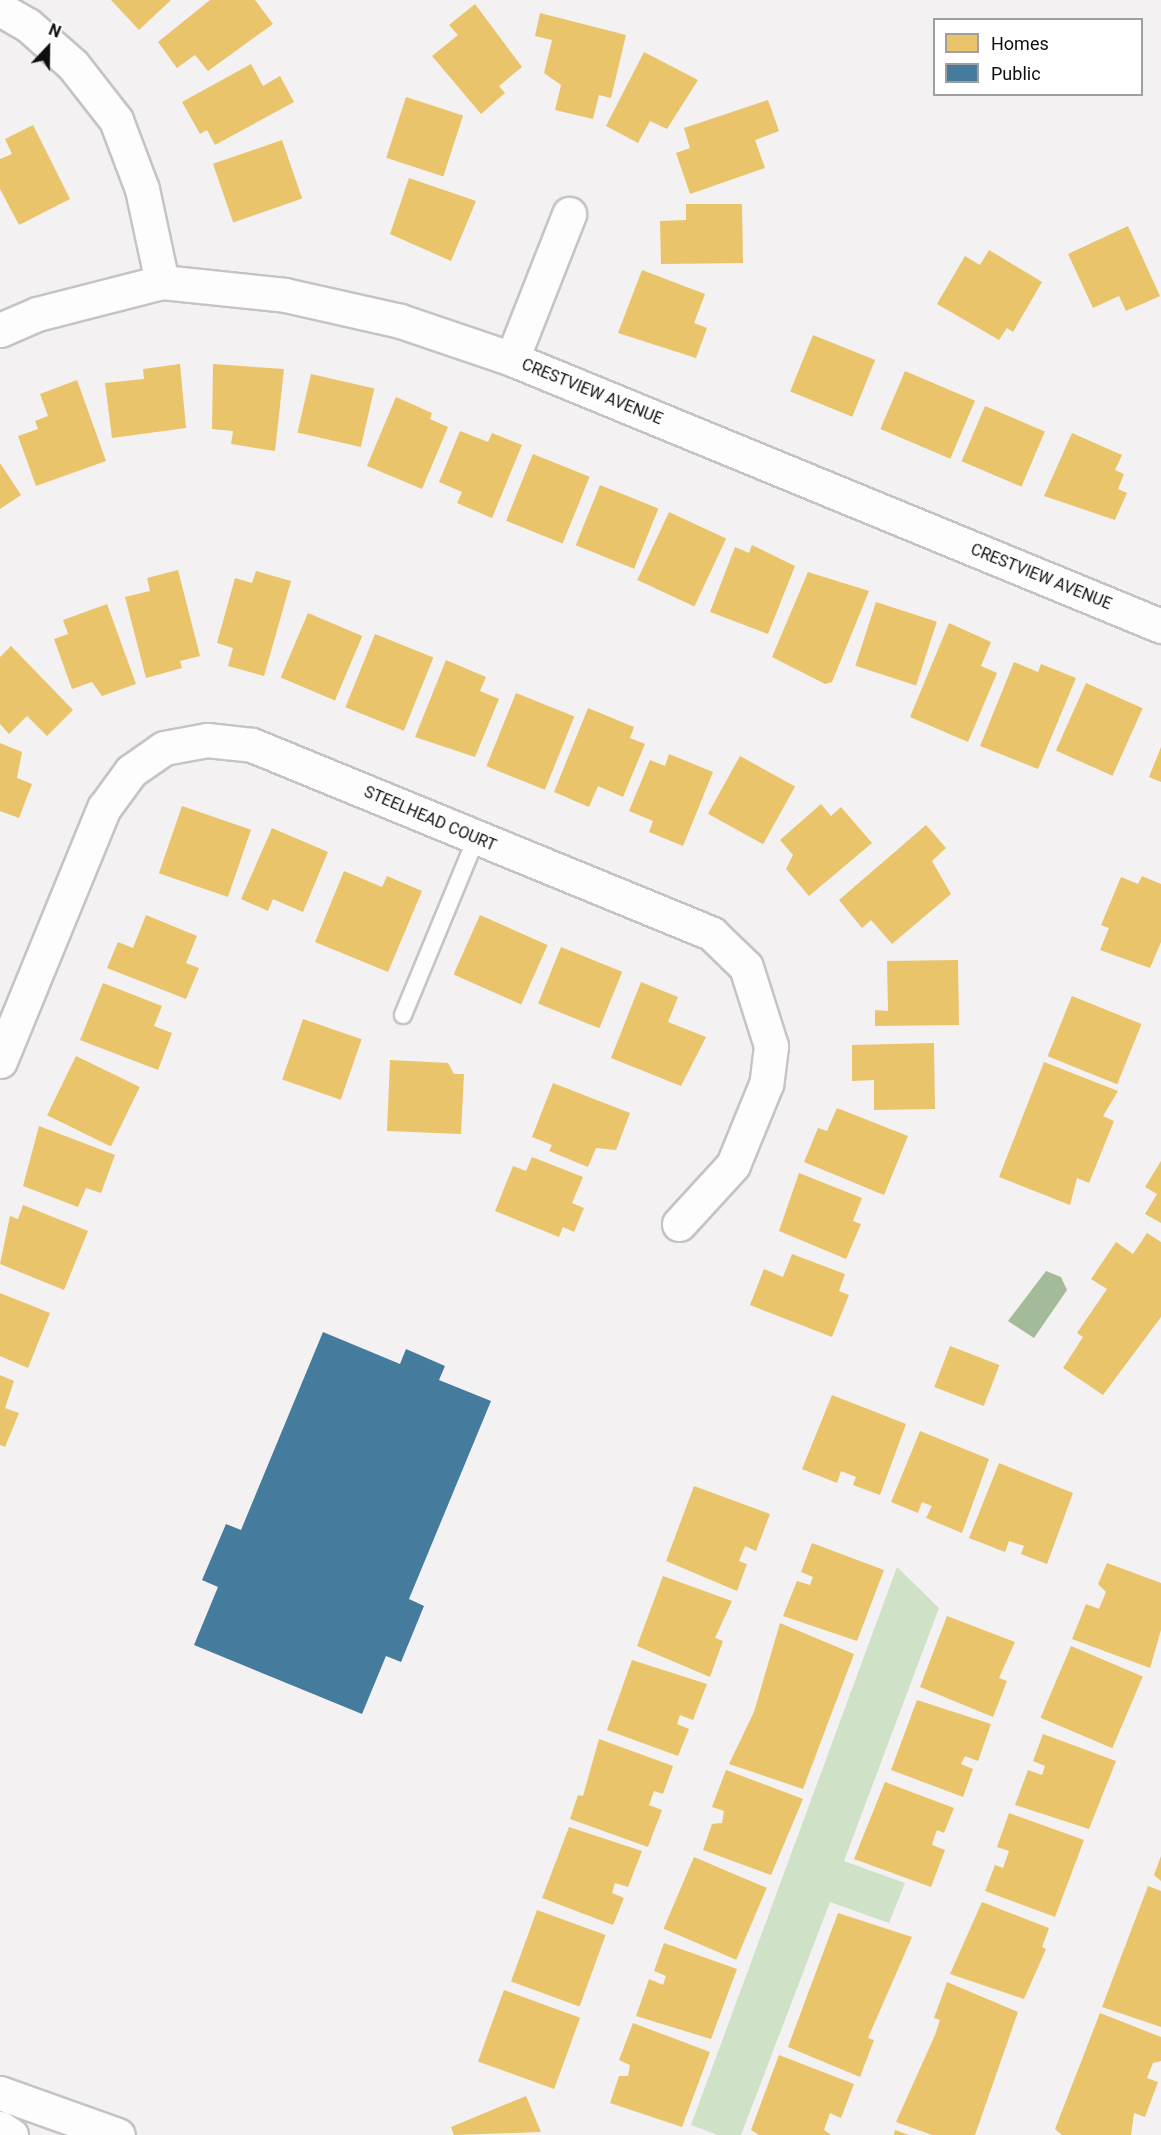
<!DOCTYPE html>
<style>
body{margin:0}
#map{position:relative;width:1161px;height:2135px;overflow:hidden;background:#f4f1f2;font-family:Roboto,sans-serif}
div>[style]{position:absolute}
[style*='--x']{left:calc(var(--x)*1px);top:calc(var(--y)*1px);width:calc(var(--w)*1px);rotate:calc(var(--a)*1deg)}
.green>*{inset:0;background:#cfe2c8}
.water>*{inset:0;background:#a4bb9a}
.homes>*{inset:0;background:#e9c46a;transform-origin:0 0}
.public>*{inset:0;background:#457b9d}
.roads{filter:drop-shadow(2px 0 #c5c3c4) drop-shadow(-2px 0 #c5c3c4) drop-shadow(0 2px #c5c3c4) drop-shadow(0 -2px #c5c3c4)}
.service>*{height:16px;margin:-8px;padding:0 8px;transform-origin:8px;border-radius:8px;background:#fdfdfd}
.minor>*{height:33px;margin:-16.5px;padding:0 16.5px;transform-origin:16.5px;border-radius:16.5px;background:#fdfdfd}
.tertiary>*{height:33px;margin:-16.5px;padding:0 16.5px;transform-origin:16.5px;border-radius:16.5px;background:#fdfdfd}
span{translate:-50% -50%;white-space:nowrap;text-align:center;line-height:1.15;-webkit-text-stroke:6px #fff;paint-order:stroke}
.street-label{font-size:16px;color:#100f0f}
.legend{position:absolute;left:933px;top:18px;width:210px;height:78px;box-sizing:border-box;background:#fff;border:2px solid #9f9f9f;margin:0;padding:8px 10px;list-style:none;font-size:18px;color:#100f0f}
.legend li{display:flex;align-items:center;gap:12px;height:30px}
.legend b{width:30px;border:2px solid #9f9f9f}
.north{position:absolute;left:18px;top:18px;width:60px;height:60px;-webkit-text-stroke:4px #fff;paint-order:stroke;rotate:22deg;font-size:16px;font-weight:700;line-height:24px;text-align:center;color:#100f0f}
.north::after{content:'';display:block;margin:auto;width:21px;height:27px;background:#100f0f;clip-path:polygon(50% 0,100% 100%,50% 72%,0 100%)}
</style>
<div id="map">
<div class="green">
<div style="clip-path:polygon(897px 1567px,939px 1608px,844px 1861px,905px 1883px,889px 1923px,830px 1902px,741px 2135px,718px 2135px,691px 2125px)"></div>
</div>
<div class="water">
<div style="clip-path:polygon(1046px 1271px,1061px 1277px,1067px 1290px,1034px 1338px,1008px 1321px)"></div>
</div>
<div class="homes">
<div style="clip-path:polygon(111px 0,171px 0,139px 30px)"></div>
<div style="clip-path:polygon(210px 0,255px 0,273px 24px,208px 71px,195px 55px,177px 68px,158px 42px)"></div>
<div style="clip-path:polygon(475px 4px,522px 67px,499px 86px,505px 93px,481px 114px,432px 56px,458px 35px,449px 25px)"></div>
<div style="clip-path:polygon(540px 13px,626px 35px,611px 98px,599px 95px,593px 119px,555px 110px,561px 85px,544px 73px,552px 40px,535px 36px)"></div>
<div style="clip-path:polygon(644px 52px,698px 80px,667px 129px,650px 121px,638px 143px,606px 126px)"></div>
<div style="clip-path:polygon(251px 64px,263px 86px,280px 76px,294px 102px,215px 145px,207px 130px,200px 134px,182px 102px)"></div>
<div style="left:406px;top:97px;width:60px;height:64px;rotate:18deg"></div>
<div style="clip-path:polygon(768px 100px,779px 131px,755px 140px,765px 168px,690px 194px,676px 153px,690px 148px,684px 128px)"></div>
<div style="clip-path:polygon(33px 125px,70px 199px,19px 225px,0 189px,0 159px,12px 154px,5px 139px)"></div>
<div style="left:282px;top:140px;width:62px;height:73px;rotate:71deg"></div>
<div style="clip-path:polygon(409px 178px,476px 201px,451px 261px,390px 234px)"></div>
<div style="clip-path:polygon(686px 204px,742px 204px,743px 263px,661px 264px,660px 221px,686px 220px)"></div>
<div style="clip-path:polygon(1128px 226px,1160px 296px,1126px 311px,1119px 296px,1093px 308px,1068px 254px)"></div>
<div style="clip-path:polygon(989px 250px,1042px 282px,1013px 332px,1007px 328px,999px 340px,937px 304px,965px 256px,980px 265px)"></div>
<div style="clip-path:polygon(642px 270px,705px 294px,694px 323px,707px 328px,696px 358px,618px 333px)"></div>
<div style="left:813px;top:335px;width:67px;height:61px;rotate:22deg"></div>
<div style="clip-path:polygon(180px 364px,186px 428px,112px 438px,105px 383px,144px 379px,143px 369px)"></div>
<div style="clip-path:polygon(213px 364px,284px 369px,275px 451px,231px 444px,233px 431px,212px 429px)"></div>
<div style="left:905px;top:371px;width:76px;height:63px;rotate:23deg"></div>
<div style="left:311px;top:374px;width:65px;height:60px;rotate:13deg"></div>
<div style="clip-path:polygon(77px 380px,106px 461px,36px 486px,18px 436px,38px 429px,35px 421px,48px 416px,40px 394px)"></div>
<div style="clip-path:polygon(396px 397px,432px 413px,430px 419px,448px 427px,422px 489px,367px 466px)"></div>
<div style="left:985px;top:406px;width:65px;height:60px;rotate:23deg"></div>
<div style="clip-path:polygon(460px 431px,488px 442px,492px 433px,522px 445px,492px 518px,457px 503px,462px 492px,439px 482px)"></div>
<div style="clip-path:polygon(1072px 433px,1122px 455px,1115px 470px,1124px 474px,1118px 489px,1127px 493px,1115px 520px,1044px 496px)"></div>
<div style="left:533px;top:454px;width:61px;height:72px;rotate:22deg"></div>
<div style="clip-path:polygon(0 463px,21px 495px,0 509px)"></div>
<div style="left:600px;top:485px;width:63px;height:65px;rotate:22deg"></div>
<div style="left:669px;top:512px;width:63px;height:75px;rotate:25deg"></div>
<div style="clip-path:polygon(752px 545px,795px 566px,768px 634px,710px 612px,735px 547px,749px 553px)"></div>
<div style="clip-path:polygon(178px 570px,200px 656px,180px 661px,182px 668px,146px 678px,125px 597px,150px 591px,147px 578px)"></div>
<div style="clip-path:polygon(256px 571px,291px 581px,264px 676px,228px 666px,233px 648px,217px 643px,235px 578px,252px 583px)"></div>
<div style="clip-path:polygon(808px 572px,869px 591px,832px 682px,825px 684px,772px 657px)"></div>
<div style="left:876px;top:602px;width:64px;height:67px;rotate:18deg"></div>
<div style="clip-path:polygon(107px 604px,136px 684px,102px 696px,92px 682px,72px 689px,54px 639px,68px 634px,63px 620px)"></div>
<div style="left:308px;top:613px;width:59px;height:70px;rotate:23deg"></div>
<div style="clip-path:polygon(949px 623px,991px 642px,981px 666px,997px 673px,968px 742px,910px 717px)"></div>
<div style="left:375px;top:634px;width:63px;height:79px;rotate:22deg"></div>
<div style="clip-path:polygon(11px 646px,73px 710px,47px 736px,27px 716px,9px 734px,0 724px,0 657px)"></div>
<div style="clip-path:polygon(446px 660px,486px 677px,480px 691px,499px 699px,475px 757px,415px 737px)"></div>
<div style="clip-path:polygon(1014px 662px,1038px 672px,1041px 664px,1076px 678px,1038px 769px,980px 746px)"></div>
<div style="left:1086px;top:683px;width:62px;height:74px;rotate:24deg"></div>
<div style="left:516px;top:693px;width:63px;height:79px;rotate:22deg"></div>
<div style="clip-path:polygon(588px 708px,634px 727px,630px 738px,645px 744px,623px 797px,598px 786px,589px 807px,554px 792px)"></div>
<div style="clip-path:polygon(0 743px,22px 752px,17px 778px,32px 784px,19px 818px,0 811px)"></div>
<div style="clip-path:polygon(1161px 747px,1161px 782px,1149px 777px)"></div>
<div style="clip-path:polygon(669px 754px,713px 772px,683px 846px,649px 832px,653px 821px,629px 811px,650px 760px,665px 766px)"></div>
<div style="left:740px;top:756px;width:63px;height:66px;rotate:29deg"></div>
<div style="clip-path:polygon(821px 804px,831px 816px,841px 807px,872px 843px,809px 896px,786px 869px,793px 855px,780px 840px)"></div>
<div style="left:182px;top:806px;width:73px;height:71px;rotate:19deg"></div>
<div style="clip-path:polygon(926px 825px,946px 848px,932px 861px,951px 894px,892px 944px,871px 920px,862px 928px,839px 900px)"></div>
<div style="clip-path:polygon(272px 828px,328px 852px,303px 912px,273px 899px,268px 911px,241px 899px)"></div>
<div style="clip-path:polygon(344px 871px,382px 887px,387px 876px,422px 891px,388px 972px,315px 942px)"></div>
<div style="clip-path:polygon(1142px 876px,1161px 884px,1161px 942px,1150px 968px,1100px 950px,1109px 928px,1101px 925px,1121px 877px,1138px 884px)"></div>
<div style="clip-path:polygon(146px 915px,197px 936px,186px 963px,199px 968px,186px 999px,107px 968px,118px 942px,133px 948px)"></div>
<div style="left:480px;top:915px;width:74px;height:65px;rotate:24deg"></div>
<div style="left:561px;top:947px;width:66px;height:61px;rotate:22deg"></div>
<div style="clip-path:polygon(958px 960px,959px 1025px,875px 1026px,875px 1010px,888px 1011px,887px 961px)"></div>
<div style="clip-path:polygon(641px 982px,678px 997px,668px 1022px,706px 1037px,681px 1086px,611px 1058px)"></div>
<div style="clip-path:polygon(103px 983px,162px 1006px,154px 1026px,172px 1033px,158px 1070px,80px 1040px)"></div>
<div style="left:1072px;top:996px;width:75px;height:65px;rotate:22deg"></div>
<div style="left:303px;top:1019px;width:62px;height:64px;rotate:19deg"></div>
<div style="clip-path:polygon(934px 1043px,935px 1109px,874px 1110px,874px 1080px,852px 1081px,852px 1045px)"></div>
<div style="left:76px;top:1056px;width:71px;height:66px;rotate:26deg"></div>
<div style="clip-path:polygon(390px 1060px,448px 1063px,454px 1074px,464px 1074px,461px 1134px,387px 1131px)"></div>
<div style="clip-path:polygon(1044px 1062px,1118px 1091px,1103px 1116px,1114px 1121px,1089px 1183px,1077px 1178px,1070px 1205px,999px 1177px)"></div>
<div style="clip-path:polygon(553px 1083px,630px 1113px,616px 1150px,596px 1148px,588px 1167px,549px 1151px,552px 1145px,532px 1137px)"></div>
<div style="clip-path:polygon(837px 1108px,908px 1136px,884px 1195px,804px 1162px,818px 1128px,827px 1131px)"></div>
<div style="clip-path:polygon(39px 1126px,115px 1155px,101px 1193px,86px 1188px,78px 1207px,23px 1186px)"></div>
<div style="clip-path:polygon(532px 1157px,583px 1177px,572px 1203px,584px 1208px,574px 1232px,563px 1227px,559px 1237px,495px 1211px,513px 1166px,526px 1171px)"></div>
<div style="clip-path:polygon(1161px 1161px,1161px 1223px,1145px 1214px,1157px 1194px,1145px 1187px)"></div>
<div style="clip-path:polygon(799px 1173px,862px 1198px,853px 1221px,861px 1224px,846px 1259px,779px 1231px)"></div>
<div style="clip-path:polygon(23px 1205px,88px 1231px,64px 1290px,0 1264px,10px 1216px,18px 1219px)"></div>
<div style="clip-path:polygon(1147px 1233px,1161px 1242px,1161px 1317px,1103px 1395px,1063px 1368px,1083px 1337px,1077px 1333px,1107px 1289px,1091px 1279px,1116px 1242px,1133px 1254px)"></div>
<div style="clip-path:polygon(792px 1254px,845px 1274px,839px 1291px,849px 1295px,832px 1337px,750px 1305px,764px 1269px,783px 1277px)"></div>
<div style="clip-path:polygon(0 1293px,50px 1313px,28px 1368px,0 1356px)"></div>
<div style="left:950px;top:1346px;width:53px;height:44px;rotate:21deg"></div>
<div style="clip-path:polygon(0 1375px,14px 1381px,5px 1408px,19px 1413px,5px 1447px,0 1445px)"></div>
<div style="clip-path:polygon(832px 1395px,906px 1424px,880px 1495px,853px 1485px,856px 1477px,841px 1471px,837px 1483px,802px 1469px)"></div>
<div style="clip-path:polygon(920px 1431px,989px 1459px,962px 1533px,926px 1518px,932px 1506px,922px 1502px,918px 1513px,891px 1502px)"></div>
<div style="clip-path:polygon(999px 1463px,1073px 1493px,1047px 1564px,1021px 1554px,1024px 1546px,1009px 1541px,1005px 1552px,969px 1538px)"></div>
<div style="clip-path:polygon(694px 1486px,770px 1514px,756px 1551px,745px 1546px,739px 1561px,747px 1564px,737px 1591px,666px 1561px)"></div>
<div style="clip-path:polygon(812px 1543px,884px 1570px,857px 1641px,783px 1616px,797px 1581px,810px 1585px,813px 1577px,801px 1572px)"></div>
<div style="clip-path:polygon(1107px 1563px,1161px 1583px,1161px 1630px,1150px 1668px,1072px 1639px,1086px 1604px,1099px 1609px,1106px 1592px,1098px 1584px)"></div>
<div style="clip-path:polygon(663px 1576px,732px 1601px,715px 1638px,723px 1641px,710px 1677px,637px 1646px)"></div>
<div style="clip-path:polygon(947px 1616px,1015px 1642px,999px 1678px,1007px 1681px,993px 1717px,920px 1687px)"></div>
<div style="clip-path:polygon(780px 1623px,854px 1654px,803px 1789px,729px 1764px,754px 1712px)"></div>
<div style="left:1071px;top:1646px;width:78px;height:78px;rotate:23deg"></div>
<div style="clip-path:polygon(632px 1660px,707px 1684px,693px 1720px,680px 1715px,677px 1724px,689px 1729px,678px 1756px,607px 1730px)"></div>
<div style="clip-path:polygon(917px 1700px,991px 1724px,978px 1761px,965px 1756px,961px 1764px,973px 1769px,963px 1797px,891px 1770px)"></div>
<div style="clip-path:polygon(1043px 1734px,1116px 1761px,1089px 1829px,1015px 1805px,1028px 1770px,1042px 1775px,1045px 1766px,1033px 1761px)"></div>
<div style="clip-path:polygon(599px 1739px,673px 1766px,663px 1794px,654px 1791px,649px 1805px,662px 1810px,648px 1847px,570px 1819px,578px 1795px,583px 1796px)"></div>
<div style="clip-path:polygon(726px 1770px,803px 1799px,771px 1875px,703px 1850px,712px 1824px,722px 1823px,724px 1811px,712px 1807px)"></div>
<div style="clip-path:polygon(885px 1782px,954px 1808px,944px 1833px,937px 1830px,935px 1835px,932px 1845px,945px 1850px,931px 1887px,854px 1859px)"></div>
<div style="clip-path:polygon(1009px 1813px,1084px 1840px,1055px 1917px,985px 1891px,995px 1865px,1003px 1868px,1009px 1851px,997px 1847px)"></div>
<div style="clip-path:polygon(569px 1827px,642px 1851px,628px 1887px,615px 1883px,612px 1893px,624px 1898px,613px 1925px,542px 1898px)"></div>
<div style="clip-path:polygon(1161px 1856px,1161px 1881px,1154px 1875px)"></div>
<div style="left:694px;top:1857px;width:79px;height:78px;rotate:23deg"></div>
<div style="clip-path:polygon(1148px 1886px,1161px 1891px,1161px 2027px,1102px 2007px)"></div>
<div style="clip-path:polygon(982px 1902px,1049px 1928px,1042px 1947px,1046px 1949px,1024px 1999px,950px 1974px)"></div>
<div style="left:537px;top:1910px;width:73px;height:76px;rotate:20deg"></div>
<div style="clip-path:polygon(838px 1913px,912px 1937px,868px 2038px,874px 2040px,860px 2077px,788px 2047px)"></div>
<div style="clip-path:polygon(664px 1943px,737px 1969px,711px 2039px,636px 2016px,649px 1979px,663px 1985px,666px 1976px,654px 1971px)"></div>
<div style="clip-path:polygon(947px 1982px,1018px 2012px,975px 2135px,932px 2135px,896px 2122px,935px 2035px,940px 2020px,934px 2018px)"></div>
<div style="left:504px;top:1990px;width:81px;height:76px;rotate:20deg"></div>
<div style="clip-path:polygon(1100px 2013px,1161px 2037px,1161px 2061px,1153px 2063px,1147px 2078px,1158px 2082px,1145px 2117px,1134px 2113px,1131px 2135px,1062px 2135px,1055px 2129px)"></div>
<div style="clip-path:polygon(633px 2023px,710px 2052px,682px 2127px,610px 2103px,619px 2076px,628px 2076px,630px 2065px,619px 2060px)"></div>
<div style="clip-path:polygon(779px 2055px,854px 2084px,841px 2118px,830px 2113px,824px 2130px,831px 2135px,759px 2135px,751px 2130px)"></div>
<div style="clip-path:polygon(526px 2096px,541px 2132px,454px 2135px,451px 2127px)"></div>
<div style="clip-path:polygon(895px 2130px,909px 2135px,894px 2135px)"></div>
</div>
<div class="public">
<div style="clip-path:polygon(323px 1332px,400px 1364px,406px 1349px,445px 1366px,439px 1380px,491px 1401px,409px 1599px,424px 1606px,401px 1662px,386px 1656px,362px 1714px,194px 1645px,218px 1587px,202px 1580px,226px 1524px,241px 1530px)"></div>
</div>
<div class="roads">
<div class="service">
<div style="--x:403;--y:1015;--w:191;--a:-67.5"></div>
</div>
<div class="minor">
<div style="--x:0;--y:9;--w:32;--a:30"></div>
<div style="--x:28;--y:25;--w:60;--a:41.6"></div>
<div style="--x:73;--y:65;--w:70;--a:52"></div>
<div style="--x:116;--y:120;--w:74;--a:69.4"></div>
<div style="--x:142;--y:189;--w:95;--a:77.9"></div>
<div style="--x:0;--y:330;--w:40;--a:-23.4"></div>
<div style="--x:37;--y:314;--w:129;--a:-14.4"></div>
<div style="--x:162;--y:282;--w:124;--a:6"></div>
<div style="--x:285;--y:295;--w:118;--a:12.7"></div>
<div style="--x:400;--y:321;--w:118;--a:18.7"></div>
<div style="--x:512;--y:359;--w:702;--a:22.36"></div>
<div style="--x:512;--y:359;--w:156;--a:-68.5"></div>
<div style="--x:0;--y:1061;--w:274;--a:-67.7"></div>
<div style="--x:104;--y:808;--w:46;--a:-53.9"></div>
<div style="--x:131;--y:771;--w:40;--a:-34.9"></div>
<div style="--x:164;--y:748;--w:44;--a:-10.5"></div>
<div style="--x:207;--y:740;--w:45;--a:6.3"></div>
<div style="--x:252;--y:745;--w:497;--a:22.3"></div>
<div style="--x:712;--y:934;--w:47;--a:44.1"></div>
<div style="--x:746;--y:967;--w:83;--a:72.4"></div>
<div style="--x:771;--y:1046;--w:38;--a:97"></div>
<div style="--x:766;--y:1084;--w:87;--a:112.2"></div>
<div style="--x:733;--y:1165;--w:80;--a:132.5"></div>
</div>
<div class="tertiary">
<div style="--x:0;--y:2093;--w:125;--a:19.6"></div>
<div style="--x:0;--y:2128;--w:13;--a:32"></div>
</div>
</div>
<div class="street-label">
<span style="left:592px;top:392px;rotate:22deg">CRESTVIEW AVENUE</span>
<span style="left:1041px;top:577px;rotate:22deg">CRESTVIEW AVENUE</span>
<span style="left:430px;top:819px;rotate:23deg">STEELHEAD COURT</span>
</div>
<ul class="legend">
<li><b style="height:16px;background:#e9c46a"></b>Homes</li>
<li><b style="height:16px;background:#457b9d"></b>Public</li>
</ul>
<div class="north">N</div>
</div>
